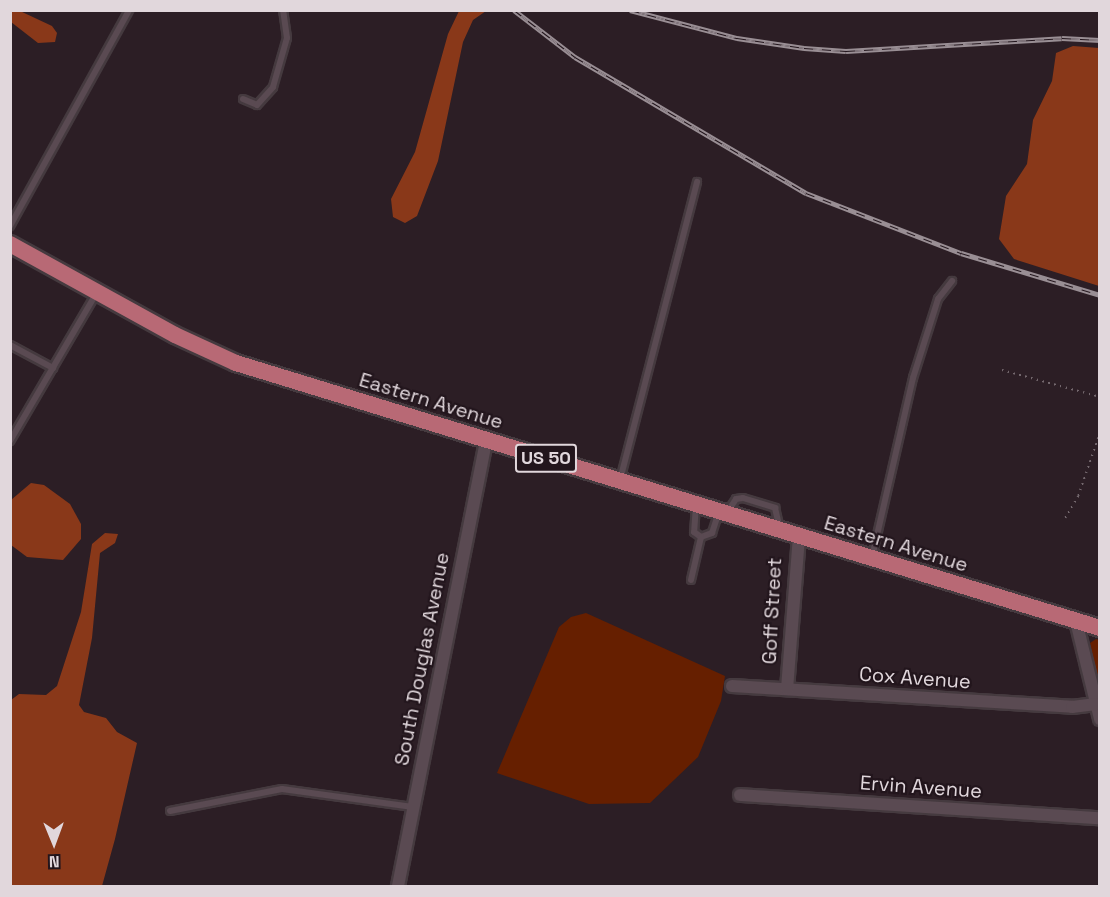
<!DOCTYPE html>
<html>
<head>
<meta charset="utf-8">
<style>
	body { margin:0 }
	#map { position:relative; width:1110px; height:897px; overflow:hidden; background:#2c1e25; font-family:"Space Grotesk",sans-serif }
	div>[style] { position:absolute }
	.green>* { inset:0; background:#661f00 }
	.forest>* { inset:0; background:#893819 }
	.path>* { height:1.5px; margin-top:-0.75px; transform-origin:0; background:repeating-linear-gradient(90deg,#74686e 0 1.5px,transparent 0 6px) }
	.roads { filter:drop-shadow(2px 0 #453a3f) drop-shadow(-2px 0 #453a3f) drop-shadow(0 2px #453a3f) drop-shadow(0 -2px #453a3f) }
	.service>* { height:6px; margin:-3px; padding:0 3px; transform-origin:3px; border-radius:3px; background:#5a4a52 }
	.minor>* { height:12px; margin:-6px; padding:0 6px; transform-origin:6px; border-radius:6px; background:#5a4a52 }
	.primary>* { height:16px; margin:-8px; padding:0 8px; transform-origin:8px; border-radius:8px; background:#b86975 }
	.rail>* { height:5px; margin-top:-2.5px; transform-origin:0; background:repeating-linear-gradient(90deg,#22151c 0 9px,#998e94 0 18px); box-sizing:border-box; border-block:2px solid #998e94 }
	span { translate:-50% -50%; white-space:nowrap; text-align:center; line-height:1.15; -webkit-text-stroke:4.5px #22151c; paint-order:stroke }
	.shield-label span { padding:2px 4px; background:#22151c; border:2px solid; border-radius:4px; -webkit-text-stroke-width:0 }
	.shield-label { font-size:18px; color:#e1d7dc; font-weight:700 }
	.street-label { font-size:20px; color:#e1d7dc }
	.frame { position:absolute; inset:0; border:12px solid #e1d7dc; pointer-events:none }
	.north { position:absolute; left:24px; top:813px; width:60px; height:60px; -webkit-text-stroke:4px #22151c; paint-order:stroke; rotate:179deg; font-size:16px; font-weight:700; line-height:24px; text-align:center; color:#e1d7dc }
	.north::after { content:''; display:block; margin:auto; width:21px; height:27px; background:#e1d7dc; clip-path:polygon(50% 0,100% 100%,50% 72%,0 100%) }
</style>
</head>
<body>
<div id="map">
	<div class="green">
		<div style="clip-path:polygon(586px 613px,725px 676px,721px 701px,698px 757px,650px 803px,589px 804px,497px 773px,559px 627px,571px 617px)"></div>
		<div style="clip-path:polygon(1096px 639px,1099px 640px,1099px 687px,1090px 643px)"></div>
	</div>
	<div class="forest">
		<div style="clip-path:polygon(10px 11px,20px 11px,52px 26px,57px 33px,55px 42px,38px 43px,11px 22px)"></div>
		<div style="clip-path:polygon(459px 11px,486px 11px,473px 20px,463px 42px,438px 161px,417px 216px,405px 223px,393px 217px,391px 199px,415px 152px,448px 34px)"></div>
		<div style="clip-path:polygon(1073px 46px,1099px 48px,1099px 286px,1014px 259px,999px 239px,1006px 196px,1027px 164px,1033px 120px,1052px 81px,1056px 53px)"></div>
		<div style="clip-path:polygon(31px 483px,44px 485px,70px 504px,81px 524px,81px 539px,63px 560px,27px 557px,11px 545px,11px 500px)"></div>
		<div style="clip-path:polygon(105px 533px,118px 534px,115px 543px,100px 553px,92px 638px,79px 705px,84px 712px,106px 718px,117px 732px,137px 743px,115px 839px,102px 886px,11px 886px,11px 700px,19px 694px,46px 695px,57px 686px,81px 612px,92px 544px)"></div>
	</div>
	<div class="path">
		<div style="left:1002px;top:370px;width:102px;rotate:15.4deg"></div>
		<div style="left:1065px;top:518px;width:26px;rotate:-59deg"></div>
		<div style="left:1078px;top:496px;width:68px;rotate:-71deg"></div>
	</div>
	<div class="roads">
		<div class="service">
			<div style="left:243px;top:99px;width:15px;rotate:23deg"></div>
			<div style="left:257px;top:105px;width:24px;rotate:-48deg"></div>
			<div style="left:273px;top:87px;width:51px;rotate:-74.1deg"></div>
			<div style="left:287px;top:38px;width:28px;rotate:-98deg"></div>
			<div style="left:10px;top:226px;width:247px;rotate:-61.1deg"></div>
			<div style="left:10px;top:345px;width:49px;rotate:28.1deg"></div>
			<div style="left:10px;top:441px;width:170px;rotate:-59.7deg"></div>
			<div style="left:620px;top:480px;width:308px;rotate:-75.5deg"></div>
			<div style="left:696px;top:505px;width:27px;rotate:94deg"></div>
			<div style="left:694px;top:532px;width:9px;rotate:36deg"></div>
			<div style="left:701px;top:537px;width:12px;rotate:-20deg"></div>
			<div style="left:712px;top:533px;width:22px;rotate:-72deg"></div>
			<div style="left:728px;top:511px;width:14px;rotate:-56deg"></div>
			<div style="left:736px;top:499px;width:7px;rotate:-8deg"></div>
			<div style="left:743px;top:498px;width:34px;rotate:17deg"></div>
			<div style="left:775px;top:508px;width:18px;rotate:77deg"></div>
			<div style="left:872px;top:557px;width:184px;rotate:-77.1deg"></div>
			<div style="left:913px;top:378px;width:83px;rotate:-72.4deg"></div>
			<div style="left:938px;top:299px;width:23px;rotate:-52deg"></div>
			<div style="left:691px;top:580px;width:44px;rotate:-76.9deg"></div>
			<div style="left:170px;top:811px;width:114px;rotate:-11.1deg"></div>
			<div style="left:282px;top:789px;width:132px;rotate:7.8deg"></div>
		</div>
		<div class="minor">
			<div style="left:1076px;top:621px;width:101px;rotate:76.2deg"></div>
			<div style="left:732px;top:686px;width:341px;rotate:3.5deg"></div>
			<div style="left:1072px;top:707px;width:24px;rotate:-7deg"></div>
			<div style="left:787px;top:689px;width:153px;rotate:-85.5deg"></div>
			<div style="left:740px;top:795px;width:361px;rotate:3.7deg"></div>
			<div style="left:398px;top:886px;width:455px;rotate:-78.8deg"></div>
		</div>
		<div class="primary">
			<div style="left:10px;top:244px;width:188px;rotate:28.9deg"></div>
			<div style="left:175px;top:335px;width:67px;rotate:24.7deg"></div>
			<div style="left:236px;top:363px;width:904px;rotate:17.05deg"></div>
		</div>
	</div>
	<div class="rail">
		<div style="left:514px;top:10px;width:77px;rotate:37.6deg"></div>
		<div style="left:575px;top:57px;width:268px;rotate:30.5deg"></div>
		<div style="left:806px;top:193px;width:166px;rotate:21.2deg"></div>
		<div style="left:961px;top:253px;width:145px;rotate:16.8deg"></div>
		<div style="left:630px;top:10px;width:111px;rotate:14.7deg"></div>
		<div style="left:737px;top:38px;width:68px;rotate:8.5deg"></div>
		<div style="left:804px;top:48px;width:42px;rotate:4.1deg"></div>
		<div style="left:846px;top:51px;width:216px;rotate:-3.4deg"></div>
		<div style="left:1062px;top:38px;width:38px;rotate:3deg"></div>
	</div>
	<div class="shield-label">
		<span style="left:546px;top:458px">US 50</span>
	</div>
	<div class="street-label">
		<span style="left:431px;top:401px;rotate:17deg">Eastern Avenue</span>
		<span style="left:896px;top:544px;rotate:17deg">Eastern Avenue</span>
		<span style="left:772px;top:611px;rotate:-87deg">Goff Street</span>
		<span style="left:422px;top:659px;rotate:-79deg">South Douglas Avenue</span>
		<span style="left:915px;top:678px;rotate:4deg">Cox Avenue</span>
		<span style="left:921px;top:787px;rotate:4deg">Ervin Avenue</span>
	</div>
	<div class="frame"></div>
	<div class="north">N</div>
</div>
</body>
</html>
